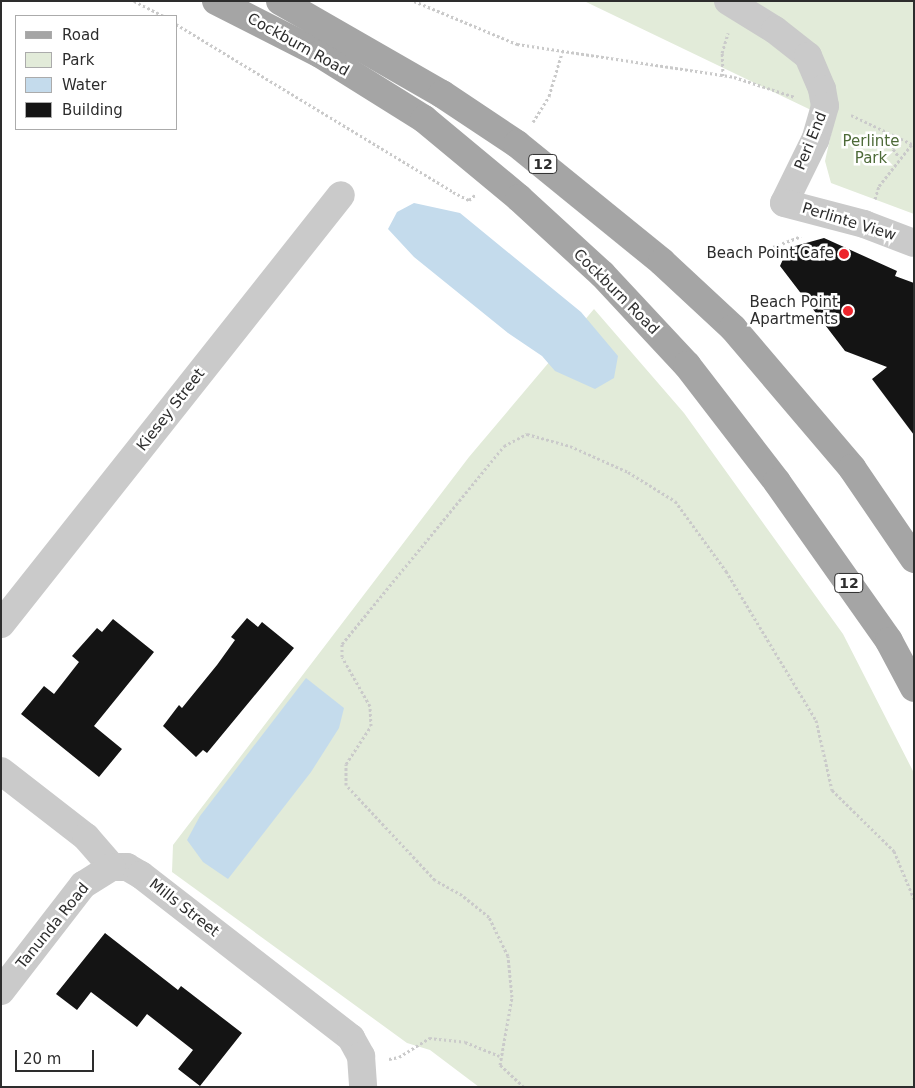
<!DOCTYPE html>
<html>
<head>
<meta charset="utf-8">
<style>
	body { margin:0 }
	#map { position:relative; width:915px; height:1088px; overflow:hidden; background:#fff; font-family:"DejaVu Sans",sans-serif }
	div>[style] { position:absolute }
	.green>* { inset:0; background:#e2ebd9 }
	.water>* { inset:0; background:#c4dbec }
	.building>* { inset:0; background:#141414 }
	.path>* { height:3px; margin-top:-1.5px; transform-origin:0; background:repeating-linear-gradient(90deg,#cacaca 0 2.5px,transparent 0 5px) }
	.minor>* { height:28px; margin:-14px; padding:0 14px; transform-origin:14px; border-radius:14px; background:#cacaca }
	.major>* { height:28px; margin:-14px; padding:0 14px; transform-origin:14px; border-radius:14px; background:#a5a5a5 }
	.dots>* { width:14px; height:14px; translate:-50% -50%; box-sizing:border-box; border:2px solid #fff; border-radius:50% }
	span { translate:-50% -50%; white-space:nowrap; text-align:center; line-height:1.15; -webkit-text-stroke:5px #fff; paint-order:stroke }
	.shield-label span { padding:1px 4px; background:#fff; border:1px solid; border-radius:4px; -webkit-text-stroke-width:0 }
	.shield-label { font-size:14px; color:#2d2d2d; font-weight:700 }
	.street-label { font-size:15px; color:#2d2d2d }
	.park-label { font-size:15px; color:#4d6a38 }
	.poi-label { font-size:15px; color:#2d2d2d }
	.right { translate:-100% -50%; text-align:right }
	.frame { position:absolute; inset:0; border:2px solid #2d2d2d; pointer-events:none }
	.legend { position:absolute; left:15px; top:15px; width:162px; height:115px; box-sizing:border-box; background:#fff; border:1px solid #ababab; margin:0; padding:6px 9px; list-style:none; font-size:15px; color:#2d2d2d }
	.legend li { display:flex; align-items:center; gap:10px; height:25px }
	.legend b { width:25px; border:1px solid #ababab }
	.scale { position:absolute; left:15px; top:1050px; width:79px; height:22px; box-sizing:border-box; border:2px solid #2d2d2d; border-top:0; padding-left:6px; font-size:15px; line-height:18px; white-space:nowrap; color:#2d2d2d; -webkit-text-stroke:4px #fff; paint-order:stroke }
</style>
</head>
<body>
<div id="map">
	<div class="green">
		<div style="clip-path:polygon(584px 1px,914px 1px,914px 214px,831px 183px,825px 161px,834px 121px)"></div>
		<div style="clip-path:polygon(594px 309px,684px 413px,843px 634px,914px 773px,914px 1087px,479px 1087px,430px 1050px,407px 1043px,172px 872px,173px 845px,469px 457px)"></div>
	</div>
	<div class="water">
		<div style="clip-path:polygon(414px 203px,460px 213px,581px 312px,618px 356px,614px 378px,595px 389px,555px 371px,542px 356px,508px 333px,414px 257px,388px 229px,397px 212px)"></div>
		<div style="clip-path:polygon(306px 678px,344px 708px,339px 728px,311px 772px,228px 879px,203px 862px,187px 840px,200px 816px)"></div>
	</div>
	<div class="building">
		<div style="clip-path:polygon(824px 238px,897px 271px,895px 276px,914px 283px,914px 435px,872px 379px,887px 367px,845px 351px,780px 266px,788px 248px)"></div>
		<div style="clip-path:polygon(247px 618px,258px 627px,262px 622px,294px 648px,207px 753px,203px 750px,196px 757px,163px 726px,179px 705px,182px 708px,217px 665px,235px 640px,231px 637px)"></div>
		<div style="clip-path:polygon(113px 619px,154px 652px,94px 726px,122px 749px,99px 777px,21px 714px,44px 686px,54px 694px,79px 662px,72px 656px,97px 628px,102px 632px)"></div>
		<div style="clip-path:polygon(105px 933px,178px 990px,181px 986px,242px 1033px,200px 1086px,178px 1069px,193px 1050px,147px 1014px,137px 1027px,91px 992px,77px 1010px,56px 994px)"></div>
	</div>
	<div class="path">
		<div style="left:134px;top:1px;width:34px;rotate:27deg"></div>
		<div style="left:414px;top:1px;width:112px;rotate:22.7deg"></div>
		<div style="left:517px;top:44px;width:219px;rotate:8.6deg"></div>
		<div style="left:734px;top:77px;width:64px;rotate:18.2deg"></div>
		<div style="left:176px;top:24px;width:324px;rotate:31.2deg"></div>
		<div style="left:453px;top:192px;width:18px;rotate:27deg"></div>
		<div style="left:469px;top:200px;width:8px;rotate:-40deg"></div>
		<div style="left:723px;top:76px;width:23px;rotate:-92deg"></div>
		<div style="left:722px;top:53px;width:21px;rotate:-73deg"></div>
		<div style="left:851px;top:115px;width:70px;rotate:25.5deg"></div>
		<div style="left:533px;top:122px;width:31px;rotate:-58deg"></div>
		<div style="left:549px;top:96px;width:45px;rotate:-73.2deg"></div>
		<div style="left:895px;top:136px;width:13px;rotate:99deg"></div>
		<div style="left:893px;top:149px;width:10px;rotate:53deg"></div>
		<div style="left:875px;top:199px;width:14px;rotate:-73deg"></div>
		<div style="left:879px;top:186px;width:53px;rotate:-51.8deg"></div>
		<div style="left:773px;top:247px;width:30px;rotate:-21deg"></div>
		<div style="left:389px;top:1059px;width:10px;rotate:-11deg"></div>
		<div style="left:399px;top:1057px;width:36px;rotate:-32deg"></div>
		<div style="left:429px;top:1038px;width:36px;rotate:6deg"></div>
		<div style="left:465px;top:1042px;width:37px;rotate:22deg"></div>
		<div style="left:524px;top:1087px;width:33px;rotate:-137deg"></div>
		<div style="left:500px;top:1065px;width:69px;rotate:-80deg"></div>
		<div style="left:512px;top:997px;width:41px;rotate:-95.6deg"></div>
		<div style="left:508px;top:956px;width:43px;rotate:-116deg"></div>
		<div style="left:489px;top:917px;width:35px;rotate:-141deg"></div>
		<div style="left:462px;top:895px;width:31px;rotate:-151deg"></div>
		<div style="left:435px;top:880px;width:130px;rotate:-133.1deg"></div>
		<div style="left:346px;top:785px;width:21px;rotate:-90deg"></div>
		<div style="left:346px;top:764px;width:45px;rotate:-56.7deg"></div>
		<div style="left:371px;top:726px;width:20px;rotate:-93deg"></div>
		<div style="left:370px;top:706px;width:56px;rotate:-119.7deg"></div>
		<div style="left:342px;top:657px;width:13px;rotate:-90deg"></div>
		<div style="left:342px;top:644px;width:256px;rotate:-50.7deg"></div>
		<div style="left:504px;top:446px;width:26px;rotate:-28deg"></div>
		<div style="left:527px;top:434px;width:45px;rotate:15.6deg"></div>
		<div style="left:570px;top:446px;width:64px;rotate:24.1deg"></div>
		<div style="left:628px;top:472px;width:55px;rotate:31.7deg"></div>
		<div style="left:675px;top:501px;width:87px;rotate:53.9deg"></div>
		<div style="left:726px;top:571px;width:174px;rotate:58.9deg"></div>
		<div style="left:816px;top:720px;width:72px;rotate:77.1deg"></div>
		<div style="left:832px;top:790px;width:87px;rotate:44.5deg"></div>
		<div style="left:894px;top:851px;width:52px;rotate:67.4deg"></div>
	</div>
	<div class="minor">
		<div style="left:728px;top:1px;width:55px;rotate:31.7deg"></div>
		<div style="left:775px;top:30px;width:42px;rotate:38.2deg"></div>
		<div style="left:808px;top:56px;width:36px;rotate:67deg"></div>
		<div style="left:822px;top:89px;width:17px;rotate:80deg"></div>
		<div style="left:825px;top:106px;width:35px;rotate:106deg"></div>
		<div style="left:815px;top:140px;width:70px;rotate:116.2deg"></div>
		<div style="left:784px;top:203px;width:83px;rotate:14.7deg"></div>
		<div style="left:864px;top:224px;width:53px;rotate:20.8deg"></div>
		<div style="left:1px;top:624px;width:547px;rotate:-51.6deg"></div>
		<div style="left:1px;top:771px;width:108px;rotate:37.8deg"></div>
		<div style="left:86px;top:837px;width:40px;rotate:49deg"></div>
		<div style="left:112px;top:867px;width:15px"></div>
		<div style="left:127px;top:867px;width:16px;rotate:30deg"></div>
		<div style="left:141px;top:875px;width:266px;rotate:37.8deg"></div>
		<div style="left:351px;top:1038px;width:21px;rotate:61deg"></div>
		<div style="left:361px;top:1056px;width:31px;rotate:86deg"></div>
		<div style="left:1px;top:991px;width:134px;rotate:-52.3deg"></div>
		<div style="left:83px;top:885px;width:34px;rotate:-32deg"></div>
	</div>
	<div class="major">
		<div style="left:216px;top:1px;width:117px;rotate:27deg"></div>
		<div style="left:320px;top:54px;width:123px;rotate:32deg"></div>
		<div style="left:424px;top:119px;width:124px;rotate:39.7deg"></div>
		<div style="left:519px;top:198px;width:113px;rotate:42.5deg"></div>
		<div style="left:602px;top:274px;width:125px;rotate:47deg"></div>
		<div style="left:687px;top:365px;width:148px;rotate:52.4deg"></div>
		<div style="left:777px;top:482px;width:194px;rotate:54.8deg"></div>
		<div style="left:889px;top:641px;width:53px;rotate:62deg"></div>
		<div style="left:280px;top:1px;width:187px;rotate:29.9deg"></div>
		<div style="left:442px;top:94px;width:90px;rotate:33.7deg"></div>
		<div style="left:517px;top:144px;width:187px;rotate:39.1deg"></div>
		<div style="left:662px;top:262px;width:97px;rotate:42.9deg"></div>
		<div style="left:733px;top:328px;width:184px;rotate:49.6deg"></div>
		<div style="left:852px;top:468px;width:110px;rotate:55.7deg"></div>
	</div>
	<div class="dots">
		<div style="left:844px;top:254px;background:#ed252c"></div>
		<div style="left:848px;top:311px;background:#ed252c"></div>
	</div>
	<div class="shield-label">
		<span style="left:543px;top:164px">12</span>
		<span style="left:849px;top:583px">12</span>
	</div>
	<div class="street-label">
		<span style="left:298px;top:45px;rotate:29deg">Cockburn Road</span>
		<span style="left:811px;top:141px;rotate:-68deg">Peri End</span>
		<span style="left:849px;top:222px;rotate:17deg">Perlinte View</span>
		<span style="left:616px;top:292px;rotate:45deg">Cockburn Road</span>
		<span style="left:171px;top:410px;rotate:-52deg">Kiesey Street</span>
		<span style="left:184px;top:908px;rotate:38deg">Mills Street</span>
		<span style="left:53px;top:926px;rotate:-51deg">Tanunda Road</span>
	</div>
	<div class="park-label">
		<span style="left:871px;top:150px">Perlinte<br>Park</span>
	</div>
	<div class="poi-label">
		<span class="right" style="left:834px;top:254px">Beach Point Cafe</span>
		<span class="right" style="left:838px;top:311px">Beach Point<br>Apartments</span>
	</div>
	<div class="frame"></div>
	<ul class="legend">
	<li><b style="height:6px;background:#a5a5a5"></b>Road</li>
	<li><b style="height:14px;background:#e2ebd9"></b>Park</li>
	<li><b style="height:14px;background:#c4dbec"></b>Water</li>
	<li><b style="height:14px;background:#141414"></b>Building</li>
	</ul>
	<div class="scale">20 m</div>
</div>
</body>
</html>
